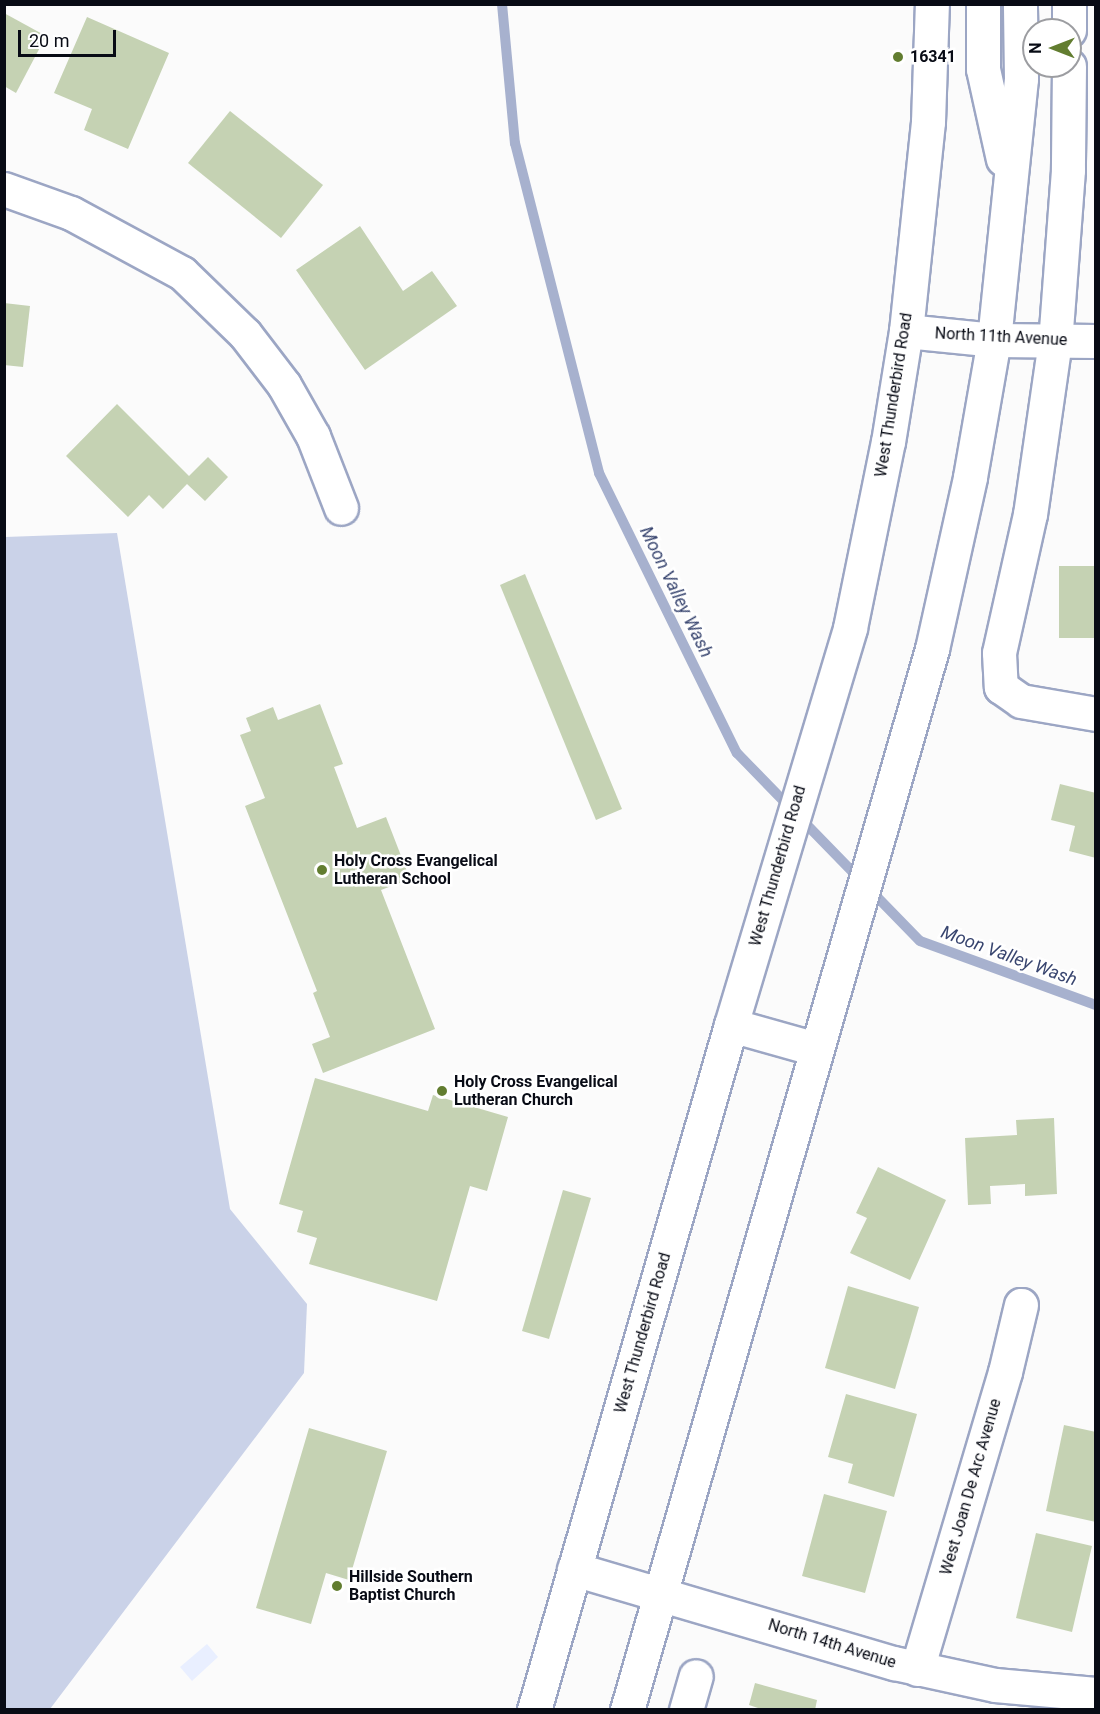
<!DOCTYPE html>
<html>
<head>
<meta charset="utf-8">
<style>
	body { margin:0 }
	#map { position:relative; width:1100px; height:1714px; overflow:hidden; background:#fbfbfb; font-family:Roboto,sans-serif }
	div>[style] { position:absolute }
	.built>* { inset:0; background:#e9efff }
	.green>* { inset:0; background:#cad2e8 }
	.stream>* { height:10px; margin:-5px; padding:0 5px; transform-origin:5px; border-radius:5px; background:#a7b1ce }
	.building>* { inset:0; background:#c5d2b3 }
	.roads { filter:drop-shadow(2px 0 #9ca6c4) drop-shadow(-2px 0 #9ca6c4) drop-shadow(0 2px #9ca6c4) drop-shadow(0 -2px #9ca6c4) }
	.minor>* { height:33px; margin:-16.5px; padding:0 16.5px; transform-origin:16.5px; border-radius:16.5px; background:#fff }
	.secondary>* { height:33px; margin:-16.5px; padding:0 16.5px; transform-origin:16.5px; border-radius:16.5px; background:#fff }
	.dots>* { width:16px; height:16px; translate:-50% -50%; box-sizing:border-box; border:3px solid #fff; border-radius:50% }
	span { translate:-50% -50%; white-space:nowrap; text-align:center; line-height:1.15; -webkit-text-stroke:5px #fff; paint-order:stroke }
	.poi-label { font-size:16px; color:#080b15; font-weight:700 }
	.left { translate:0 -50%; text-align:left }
	.street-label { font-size:16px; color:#080b15 }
	.water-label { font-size:18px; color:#38456f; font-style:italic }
	.frame { position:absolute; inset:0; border:6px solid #080b15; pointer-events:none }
	.north { position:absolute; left:1022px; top:18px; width:60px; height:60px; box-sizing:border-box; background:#fff; border:2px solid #9c9da1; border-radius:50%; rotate:270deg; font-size:16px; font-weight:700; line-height:24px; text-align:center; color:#080b15 }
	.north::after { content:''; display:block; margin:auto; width:21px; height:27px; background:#627d30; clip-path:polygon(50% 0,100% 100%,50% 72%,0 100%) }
	.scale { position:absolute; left:18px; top:30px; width:98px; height:27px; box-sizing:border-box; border:3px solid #080b15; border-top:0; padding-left:8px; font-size:18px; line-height:21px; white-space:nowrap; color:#080b15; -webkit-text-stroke:4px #fff; paint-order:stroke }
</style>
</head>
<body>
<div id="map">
	<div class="built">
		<div style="clip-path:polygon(207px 1644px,218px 1657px,192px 1681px,180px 1667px)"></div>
	</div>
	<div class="green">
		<div style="clip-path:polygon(117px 533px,230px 1209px,307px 1304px,304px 1373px,50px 1709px,5px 1709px,5px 537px)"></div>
	</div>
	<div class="stream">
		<div style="left:502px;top:4px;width:140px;rotate:84.7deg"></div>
		<div style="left:515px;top:143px;width:341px;rotate:75.7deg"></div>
		<div style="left:599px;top:473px;width:312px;rotate:63.8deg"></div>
		<div style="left:737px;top:753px;width:262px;rotate:45.8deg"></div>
		<div style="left:920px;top:941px;width:187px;rotate:20deg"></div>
	</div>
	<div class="building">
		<div style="clip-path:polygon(4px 13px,46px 36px,16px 93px,4px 86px)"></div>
		<div style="clip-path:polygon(87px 17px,169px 53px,128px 149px,84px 130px,92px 109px,54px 93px)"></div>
		<div style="clip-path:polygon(230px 111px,323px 185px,281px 238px,188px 163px)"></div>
		<div style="clip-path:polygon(360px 226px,403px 291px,432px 271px,457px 306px,365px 370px,296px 270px)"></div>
		<div style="clip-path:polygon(4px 303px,30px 306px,23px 367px,4px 365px)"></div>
		<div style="clip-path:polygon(117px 404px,189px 476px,208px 457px,228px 477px,205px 501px,187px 484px,163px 509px,149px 495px,128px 517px,66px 456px)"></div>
		<div style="clip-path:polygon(1059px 566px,1096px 566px,1096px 638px,1059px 638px)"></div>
		<div style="clip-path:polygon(525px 574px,622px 809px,596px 820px,500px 585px)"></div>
		<div style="clip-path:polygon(320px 704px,343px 764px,334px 767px,357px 828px,386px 817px,410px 879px,381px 890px,435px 1029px,323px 1073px,312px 1044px,330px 1037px,313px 993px,317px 991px,245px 806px,265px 798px,240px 735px,251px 731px,246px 718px,273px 707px,278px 720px)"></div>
		<div style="clip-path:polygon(1060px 784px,1096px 793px,1096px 858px,1069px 851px,1075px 826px,1051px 820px)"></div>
		<div style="clip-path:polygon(315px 1078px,428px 1111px,433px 1095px,508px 1117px,487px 1191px,470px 1186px,437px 1301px,309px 1264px,317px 1238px,297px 1232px,303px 1211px,279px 1204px)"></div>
		<div style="clip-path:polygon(1054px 1118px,1057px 1194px,1025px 1196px,1025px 1184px,990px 1186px,991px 1204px,968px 1205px,965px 1138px,1017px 1135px,1016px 1120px)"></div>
		<div style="clip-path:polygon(878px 1167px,946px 1200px,910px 1280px,850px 1253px,867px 1218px,856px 1213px)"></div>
		<div style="clip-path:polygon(563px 1190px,591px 1198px,549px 1339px,522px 1331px)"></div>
		<div style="clip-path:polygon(848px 1286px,919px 1307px,895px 1389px,825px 1368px)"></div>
		<div style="clip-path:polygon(846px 1394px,917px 1414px,894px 1497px,848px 1483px,853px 1464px,828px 1457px)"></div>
		<div style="clip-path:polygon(1064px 1425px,1096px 1432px,1096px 1522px,1046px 1511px)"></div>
		<div style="clip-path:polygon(309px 1428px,387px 1451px,349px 1580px,326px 1573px,311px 1624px,256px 1608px)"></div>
		<div style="clip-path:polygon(824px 1494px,887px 1511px,865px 1593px,802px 1576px)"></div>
		<div style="clip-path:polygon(1036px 1533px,1092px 1546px,1072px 1632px,1016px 1618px)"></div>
		<div style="clip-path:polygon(755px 1683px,817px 1700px,815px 1710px,764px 1710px,749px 1705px)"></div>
	</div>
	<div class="roads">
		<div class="minor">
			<div style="left:1069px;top:30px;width:26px;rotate:-90deg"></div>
			<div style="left:1069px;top:66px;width:104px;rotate:90.6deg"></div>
			<div style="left:1068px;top:170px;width:171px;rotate:94.3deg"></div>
			<div style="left:1055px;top:341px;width:175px;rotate:98.2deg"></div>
			<div style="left:1030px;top:514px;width:142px;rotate:102.6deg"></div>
			<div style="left:999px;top:653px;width:34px;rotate:87deg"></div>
			<div style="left:1001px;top:687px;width:24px;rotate:35deg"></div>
			<div style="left:1021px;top:701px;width:76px;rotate:9.8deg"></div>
			<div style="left:4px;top:189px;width:71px;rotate:19.7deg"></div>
			<div style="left:71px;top:213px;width:126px;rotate:28.4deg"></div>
			<div style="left:182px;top:273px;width:88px;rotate:44.1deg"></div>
			<div style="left:245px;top:334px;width:64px;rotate:52.6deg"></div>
			<div style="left:284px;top:385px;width:59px;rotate:60.4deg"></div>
			<div style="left:313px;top:436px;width:77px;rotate:68.7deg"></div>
			<div style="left:906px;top:331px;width:88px;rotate:5.8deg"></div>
			<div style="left:994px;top:340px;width:102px;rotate:0.6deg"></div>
			<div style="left:574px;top:1569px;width:334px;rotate:16.4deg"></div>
			<div style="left:894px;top:1663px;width:103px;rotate:12.3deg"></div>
			<div style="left:995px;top:1685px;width:101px;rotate:5.1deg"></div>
			<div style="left:917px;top:1669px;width:310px;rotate:-73.5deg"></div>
			<div style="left:1005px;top:1372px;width:69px;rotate:-76.6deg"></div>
			<div style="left:686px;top:1710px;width:35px;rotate:-74deg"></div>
		</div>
		<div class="secondary">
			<div style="left:983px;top:4px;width:65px;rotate:90deg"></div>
			<div style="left:983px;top:69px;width:92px;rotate:77.5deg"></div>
			<div style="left:731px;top:1025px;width:88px;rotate:15.8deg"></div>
			<div style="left:534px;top:1710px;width:713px;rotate:-73.96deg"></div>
			<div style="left:731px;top:1025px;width:414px;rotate:-73.3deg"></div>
			<div style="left:850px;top:628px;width:190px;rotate:-78.5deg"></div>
			<div style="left:888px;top:442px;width:112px;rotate:-80.8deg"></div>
			<div style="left:906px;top:331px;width:210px;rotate:-84deg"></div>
			<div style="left:928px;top:122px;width:118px;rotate:-88.1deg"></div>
			<div style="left:627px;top:1710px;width:1104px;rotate:-73.96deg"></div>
			<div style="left:932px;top:649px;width:176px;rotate:-77.5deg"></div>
			<div style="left:970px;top:477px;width:139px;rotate:-80.1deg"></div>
			<div style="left:994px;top:340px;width:262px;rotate:-84.1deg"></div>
			<div style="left:1021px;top:79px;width:75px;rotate:-90.8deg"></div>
		</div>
	</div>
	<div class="dots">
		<div style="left:898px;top:57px;background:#627d30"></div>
		<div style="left:322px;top:870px;background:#627d30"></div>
		<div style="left:442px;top:1091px;background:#627d30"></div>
		<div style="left:337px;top:1586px;background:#627d30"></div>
	</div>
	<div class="poi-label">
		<span class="left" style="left:910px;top:57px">16341</span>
		<span class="left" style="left:334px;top:870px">Holy Cross Evangelical<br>Lutheran School</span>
		<span class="left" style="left:454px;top:1091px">Holy Cross Evangelical<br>Lutheran Church</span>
		<span class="left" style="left:349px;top:1586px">Hillside Southern<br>Baptist Church</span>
	</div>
	<div class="street-label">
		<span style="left:1001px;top:337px;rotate:3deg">North 11th Avenue</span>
		<span style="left:894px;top:395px;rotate:-81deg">West Thunderbird Road</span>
		<span style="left:778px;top:866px;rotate:-74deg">West Thunderbird Road</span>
		<span style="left:643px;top:1333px;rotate:-74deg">West Thunderbird Road</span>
		<span style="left:971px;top:1487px;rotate:-74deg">West Joan De Arc Avenue</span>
		<span style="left:832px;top:1644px;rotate:17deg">North 14th Avenue</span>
	</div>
	<div class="water-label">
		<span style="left:676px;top:592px;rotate:64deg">Moon Valley Wash</span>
		<span style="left:1009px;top:956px;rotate:20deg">Moon Valley Wash</span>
	</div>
	<div class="frame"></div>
	<div class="north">N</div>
	<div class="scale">20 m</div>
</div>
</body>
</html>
